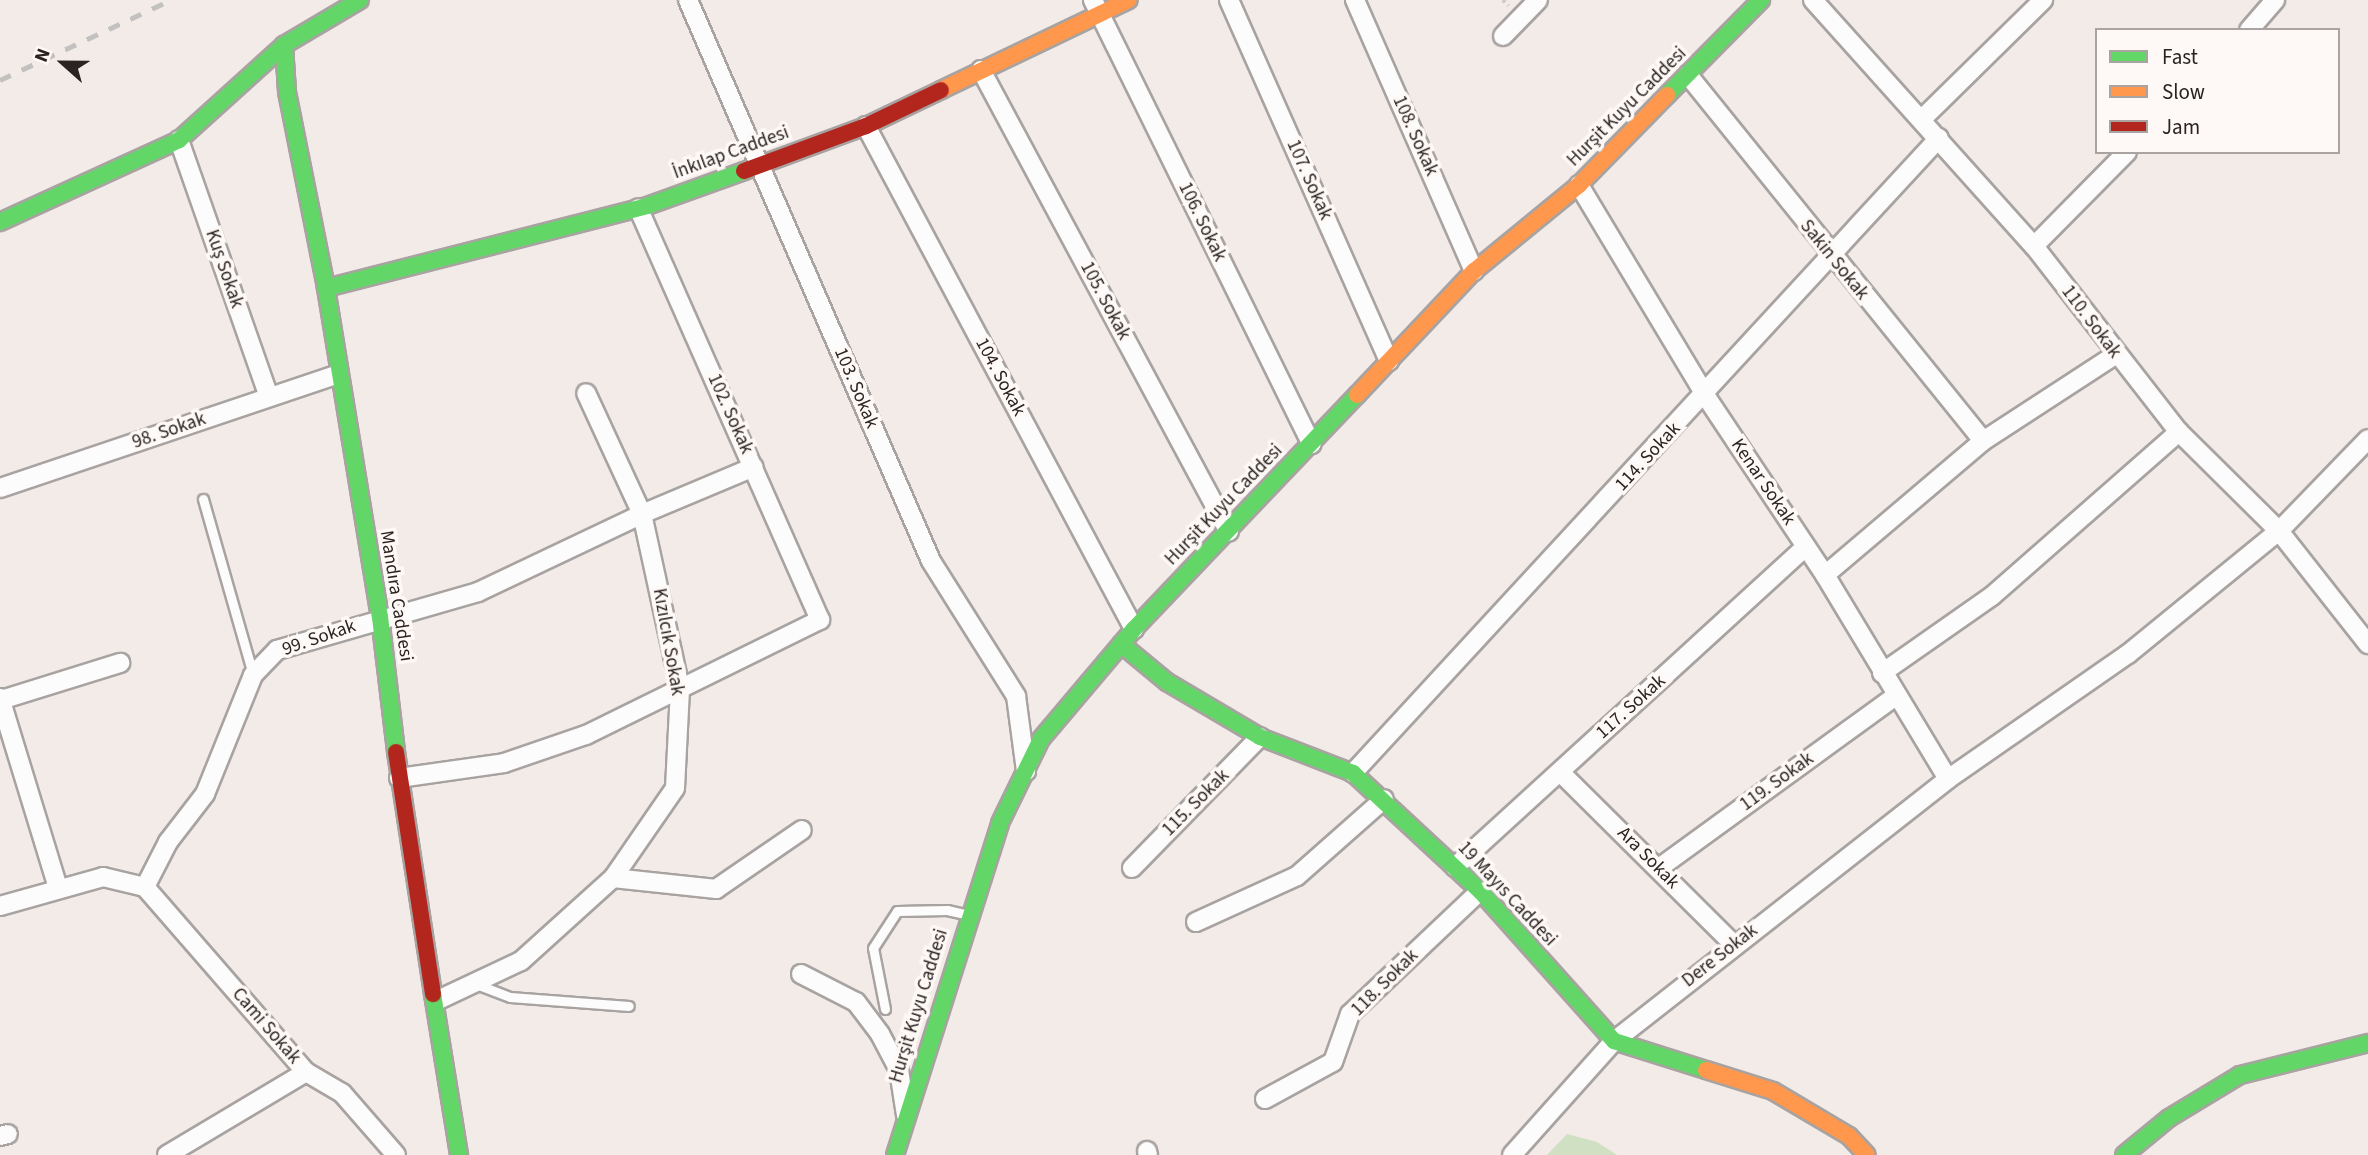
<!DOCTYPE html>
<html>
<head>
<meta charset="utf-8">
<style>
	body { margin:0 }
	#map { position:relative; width:2368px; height:1155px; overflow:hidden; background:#f2ebe8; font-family:"Source Sans 3",sans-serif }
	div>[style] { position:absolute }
	.green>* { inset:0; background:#cfe0c3 }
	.path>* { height:3.5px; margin-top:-1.75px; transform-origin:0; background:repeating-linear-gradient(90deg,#cecbca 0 3.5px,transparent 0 7px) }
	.roads { filter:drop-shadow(2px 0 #a8a3a1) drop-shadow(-2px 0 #a8a3a1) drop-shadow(0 2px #a8a3a1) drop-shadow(0 -2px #a8a3a1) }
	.lane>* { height:9px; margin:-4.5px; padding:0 4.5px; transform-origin:4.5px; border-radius:4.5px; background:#fdfcfc }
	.street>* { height:18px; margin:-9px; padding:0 9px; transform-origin:9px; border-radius:9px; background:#fdfcfc }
	.fast>* { height:16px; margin:-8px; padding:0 8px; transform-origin:8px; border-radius:8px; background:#63d668 }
	.slow>* { height:16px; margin:-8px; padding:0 8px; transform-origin:8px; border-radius:8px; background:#ff974d }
	.jam>* { height:16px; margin:-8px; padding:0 8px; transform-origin:8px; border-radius:8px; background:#b3261e }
	.rail>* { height:5px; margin-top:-2.5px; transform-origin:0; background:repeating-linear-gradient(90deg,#c3c1c0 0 12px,transparent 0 24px) }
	span { translate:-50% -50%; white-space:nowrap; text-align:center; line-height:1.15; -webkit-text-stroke:7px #fef9f6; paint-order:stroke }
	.street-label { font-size:19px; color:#292321 }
	.legend { position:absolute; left:2095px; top:28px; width:245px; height:126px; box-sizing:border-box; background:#fef9f6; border:2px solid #a9a3a1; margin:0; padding:9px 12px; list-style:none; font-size:21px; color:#292321 }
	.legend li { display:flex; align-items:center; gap:14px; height:35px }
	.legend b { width:35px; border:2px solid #a9a3a1 }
	.north { position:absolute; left:28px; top:28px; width:70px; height:70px; -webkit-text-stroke:5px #fef9f6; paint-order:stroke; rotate:291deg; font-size:19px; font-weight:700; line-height:28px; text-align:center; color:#292321 }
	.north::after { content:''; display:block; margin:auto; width:24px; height:32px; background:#292321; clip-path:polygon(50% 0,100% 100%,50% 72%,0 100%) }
</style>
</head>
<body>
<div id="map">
	<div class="green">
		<div style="clip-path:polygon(1567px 1134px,1597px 1142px,1617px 1155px,1547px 1155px)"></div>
	</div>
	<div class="path">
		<div style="left:1503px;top:0;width:8px;rotate:45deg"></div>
	</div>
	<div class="roads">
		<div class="lane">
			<div style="left:203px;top:499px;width:183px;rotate:74.1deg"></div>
			<div style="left:476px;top:984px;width:36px;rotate:21deg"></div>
			<div style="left:510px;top:997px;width:119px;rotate:4.3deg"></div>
			<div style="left:885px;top:1009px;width:62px;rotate:-101.1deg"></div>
			<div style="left:873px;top:948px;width:44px;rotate:-57deg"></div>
			<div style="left:897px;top:911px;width:50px;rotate:-1.1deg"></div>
			<div style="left:947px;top:910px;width:22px;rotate:13deg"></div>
		</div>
		<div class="street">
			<div style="left:688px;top:0;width:611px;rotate:66.58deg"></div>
			<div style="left:931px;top:561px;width:160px;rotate:57.8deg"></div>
			<div style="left:1016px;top:696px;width:76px;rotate:82.4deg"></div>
			<div style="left:1093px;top:0;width:495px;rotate:63.8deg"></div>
			<div style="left:1229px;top:0;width:395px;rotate:66.1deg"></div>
			<div style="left:1355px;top:0;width:296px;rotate:66.3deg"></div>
			<div style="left:1813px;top:0;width:331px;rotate:48.1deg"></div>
			<div style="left:2034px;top:246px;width:236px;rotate:52.1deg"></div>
			<div style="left:2179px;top:432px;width:141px;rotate:44.7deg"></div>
			<div style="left:2279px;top:531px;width:144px;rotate:51.8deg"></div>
			<div style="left:2249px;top:30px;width:40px;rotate:-49deg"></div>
			<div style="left:1503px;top:36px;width:50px;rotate:-45.8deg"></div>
			<div style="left:981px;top:70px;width:524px;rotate:61.77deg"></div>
			<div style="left:1688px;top:75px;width:470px;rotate:51.1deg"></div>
			<div style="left:1922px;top:119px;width:170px;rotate:-44.5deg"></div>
			<div style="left:866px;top:126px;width:570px;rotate:61.95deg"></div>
			<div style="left:179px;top:140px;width:272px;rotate:70.7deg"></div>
			<div style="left:1579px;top:185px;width:245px;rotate:59deg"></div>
			<div style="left:1705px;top:395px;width:216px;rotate:56.3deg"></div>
			<div style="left:1825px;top:575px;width:238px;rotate:58.9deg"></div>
			<div style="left:2034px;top:246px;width:132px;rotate:-45.3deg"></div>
			<div style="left:0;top:488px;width:357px;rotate:-18.6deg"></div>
			<div style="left:1825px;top:575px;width:207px;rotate:-40.3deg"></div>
			<div style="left:1983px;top:441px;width:158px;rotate:-33.1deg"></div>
			<div style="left:1882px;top:673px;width:134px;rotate:-35deg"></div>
			<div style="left:1992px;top:596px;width:249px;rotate:-41.3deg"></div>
			<div style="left:0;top:698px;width:199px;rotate:73deg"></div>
			<div style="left:1px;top:700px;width:125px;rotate:-17.3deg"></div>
			<div style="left:1560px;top:772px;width:245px;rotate:44.8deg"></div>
			<div style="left:1353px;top:773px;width:864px;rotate:-47.3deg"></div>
			<div style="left:399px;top:778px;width:106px;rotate:-8.1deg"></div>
			<div style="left:504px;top:763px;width:87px;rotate:-18.9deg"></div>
			<div style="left:586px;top:735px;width:261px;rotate:-26.2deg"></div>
			<div style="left:820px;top:620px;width:450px;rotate:-113.8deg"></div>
			<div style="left:1455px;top:867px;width:475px;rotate:-42.4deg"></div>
			<div style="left:1132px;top:868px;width:183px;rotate:-45.7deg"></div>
			<div style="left:1659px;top:868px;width:293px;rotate:-36deg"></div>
			<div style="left:613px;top:878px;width:104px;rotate:6.1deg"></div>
			<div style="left:716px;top:889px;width:104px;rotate:-34.5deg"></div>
			<div style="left:145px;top:887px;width:245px;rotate:49deg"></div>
			<div style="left:306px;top:1072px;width:42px;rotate:30.3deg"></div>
			<div style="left:342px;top:1093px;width:82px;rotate:48.9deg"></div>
			<div style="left:0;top:906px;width:107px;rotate:-15.7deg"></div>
			<div style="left:103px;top:877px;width:43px;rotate:13.4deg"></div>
			<div style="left:145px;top:887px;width:51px;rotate:-62.9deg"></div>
			<div style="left:168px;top:842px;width:61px;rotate:-52.4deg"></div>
			<div style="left:205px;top:794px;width:128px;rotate:-68deg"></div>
			<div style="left:253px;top:675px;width:35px;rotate:-46deg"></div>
			<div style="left:277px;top:650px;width:209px;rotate:-16.1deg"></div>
			<div style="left:478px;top:592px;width:182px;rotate:-25.4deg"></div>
			<div style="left:642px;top:514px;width:121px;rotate:-22.8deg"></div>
			<div style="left:1196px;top:922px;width:111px;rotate:-24.5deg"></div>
			<div style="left:1297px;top:876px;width:116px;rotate:-41.5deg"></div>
			<div style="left:801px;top:974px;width:62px;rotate:27deg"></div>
			<div style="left:856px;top:1002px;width:40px;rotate:53deg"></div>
			<div style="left:880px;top:1034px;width:41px;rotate:62.2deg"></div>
			<div style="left:899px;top:1070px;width:46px;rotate:81.2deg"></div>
			<div style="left:436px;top:1001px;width:94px;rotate:-25.2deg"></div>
			<div style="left:521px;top:961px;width:124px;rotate:-42.1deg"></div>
			<div style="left:613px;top:878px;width:109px;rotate:-55.4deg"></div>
			<div style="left:675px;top:788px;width:100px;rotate:-87.1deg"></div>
			<div style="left:680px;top:688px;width:178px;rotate:-102.3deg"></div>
			<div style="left:642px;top:514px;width:133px;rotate:-114.8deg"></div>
			<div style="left:1265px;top:1099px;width:77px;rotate:-28.6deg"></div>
			<div style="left:1333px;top:1062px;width:51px;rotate:-70.5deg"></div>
			<div style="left:1350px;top:1014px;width:179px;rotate:-43.4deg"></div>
			<div style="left:0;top:1136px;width:8px;rotate:-14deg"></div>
			<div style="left:1147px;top:1151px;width:4px;rotate:76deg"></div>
			<div style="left:167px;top:1155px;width:162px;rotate:-30.8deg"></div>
			<div style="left:1512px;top:1155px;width:153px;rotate:-48.2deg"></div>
			<div style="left:1614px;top:1041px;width:424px;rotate:-38.1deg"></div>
			<div style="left:1948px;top:779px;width:219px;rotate:-34.8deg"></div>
			<div style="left:2128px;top:654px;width:195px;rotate:-39.2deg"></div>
			<div style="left:2279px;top:531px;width:128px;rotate:-45.9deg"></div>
		</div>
		<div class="fast">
			<div style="left:284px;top:45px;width:47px;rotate:86.3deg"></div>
			<div style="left:287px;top:92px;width:200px;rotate:78.7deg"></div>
			<div style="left:326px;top:288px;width:333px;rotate:80.7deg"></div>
			<div style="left:380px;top:617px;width:136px;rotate:83.2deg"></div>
			<div style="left:1667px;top:95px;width:134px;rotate:-45.3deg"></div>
			<div style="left:0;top:222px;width:197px;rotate:-24.6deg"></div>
			<div style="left:179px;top:140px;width:142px;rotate:-42.1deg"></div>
			<div style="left:284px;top:45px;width:88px;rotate:-30.6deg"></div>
			<div style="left:326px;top:288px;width:331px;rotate:-14.3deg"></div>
			<div style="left:647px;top:206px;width:103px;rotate:-19.8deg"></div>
			<div style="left:1121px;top:644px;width:60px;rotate:39.6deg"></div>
			<div style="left:1167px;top:682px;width:108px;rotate:30.6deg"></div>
			<div style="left:1260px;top:737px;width:100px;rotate:21.2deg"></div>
			<div style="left:1353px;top:773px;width:173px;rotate:42.9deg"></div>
			<div style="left:1480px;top:891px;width:201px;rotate:48.2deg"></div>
			<div style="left:1614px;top:1041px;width:96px;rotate:17.5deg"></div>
			<div style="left:433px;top:994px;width:163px;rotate:80.8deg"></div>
			<div style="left:895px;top:1155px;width:348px;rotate:-72.4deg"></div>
			<div style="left:1000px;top:823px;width:93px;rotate:-64deg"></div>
			<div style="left:1041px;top:739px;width:144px;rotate:-49.8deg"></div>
			<div style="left:1134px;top:629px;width:323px;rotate:-46.4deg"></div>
			<div style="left:2124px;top:1155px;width:58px;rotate:-39.4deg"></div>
			<div style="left:2169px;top:1118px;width:83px;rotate:-31.2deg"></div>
			<div style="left:2240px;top:1075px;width:132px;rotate:-14deg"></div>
		</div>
		<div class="slow">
			<div style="left:941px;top:90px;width:208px;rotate:-25.6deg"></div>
			<div style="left:1357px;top:395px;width:170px;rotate:-46.7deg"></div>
			<div style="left:1474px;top:271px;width:136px;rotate:-39.3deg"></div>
			<div style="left:1579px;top:185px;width:126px;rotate:-45.6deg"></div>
			<div style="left:1706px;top:1070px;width:70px;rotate:17.4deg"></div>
			<div style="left:1773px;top:1091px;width:88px;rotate:30.6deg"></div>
			<div style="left:1849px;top:1136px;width:26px;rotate:47deg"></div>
		</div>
		<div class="jam">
			<div style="left:744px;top:171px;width:130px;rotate:-20.2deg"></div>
			<div style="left:866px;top:126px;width:83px;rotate:-25.6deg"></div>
			<div style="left:396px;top:752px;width:245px;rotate:81.3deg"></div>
		</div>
	</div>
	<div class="rail">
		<div style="left:0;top:80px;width:189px;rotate:-25.1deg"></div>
	</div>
	<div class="street-label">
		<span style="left:1627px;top:107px;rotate:-45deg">Hurşit Kuyu Caddesi</span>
		<span style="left:1415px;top:136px;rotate:66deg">108. Sokak</span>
		<span style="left:731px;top:153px;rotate:-20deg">İnkılap Caddesi</span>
		<span style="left:1309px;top:180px;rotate:66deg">107. Sokak</span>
		<span style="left:1202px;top:222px;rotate:64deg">106. Sokak</span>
		<span style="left:1834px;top:260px;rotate:51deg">Sakin Sokak</span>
		<span style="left:224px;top:269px;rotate:71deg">Kuş Sokak</span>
		<span style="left:1105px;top:301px;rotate:62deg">105. Sokak</span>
		<span style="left:2091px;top:322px;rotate:53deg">110. Sokak</span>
		<span style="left:1000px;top:377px;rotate:62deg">104. Sokak</span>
		<span style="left:856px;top:388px;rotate:67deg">103. Sokak</span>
		<span style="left:730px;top:414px;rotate:66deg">102. Sokak</span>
		<span style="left:169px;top:431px;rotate:-19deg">98. Sokak</span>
		<span style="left:1648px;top:457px;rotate:-47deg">114. Sokak</span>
		<span style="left:1763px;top:482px;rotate:56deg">Kenar Sokak</span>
		<span style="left:1224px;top:505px;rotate:-46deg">Hurşit Kuyu Caddesi</span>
		<span style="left:396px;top:596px;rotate:81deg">Mandıra Caddesi</span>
		<span style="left:319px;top:638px;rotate:-19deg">99. Sokak</span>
		<span style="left:668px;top:642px;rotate:80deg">Kızılcık Sokak</span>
		<span style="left:1631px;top:707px;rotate:-42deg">117. Sokak</span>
		<span style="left:1777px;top:782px;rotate:-36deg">119. Sokak</span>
		<span style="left:1196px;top:803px;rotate:-45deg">115. Sokak</span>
		<span style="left:1648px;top:858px;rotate:45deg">Ara Sokak</span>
		<span style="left:1507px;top:894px;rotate:47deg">19 Mayıs Caddesi</span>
		<span style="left:1720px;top:956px;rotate:-38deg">Dere Sokak</span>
		<span style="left:1385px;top:983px;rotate:-45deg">118. Sokak</span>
		<span style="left:919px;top:1006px;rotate:-73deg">Hurşit Kuyu Caddesi</span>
		<span style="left:266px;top:1026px;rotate:49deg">Cami Sokak</span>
	</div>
	<ul class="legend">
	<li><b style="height:9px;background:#63d668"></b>Fast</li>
	<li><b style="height:9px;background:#ff974d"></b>Slow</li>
	<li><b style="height:9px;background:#b3261e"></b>Jam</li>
	</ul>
	<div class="north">N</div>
</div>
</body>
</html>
